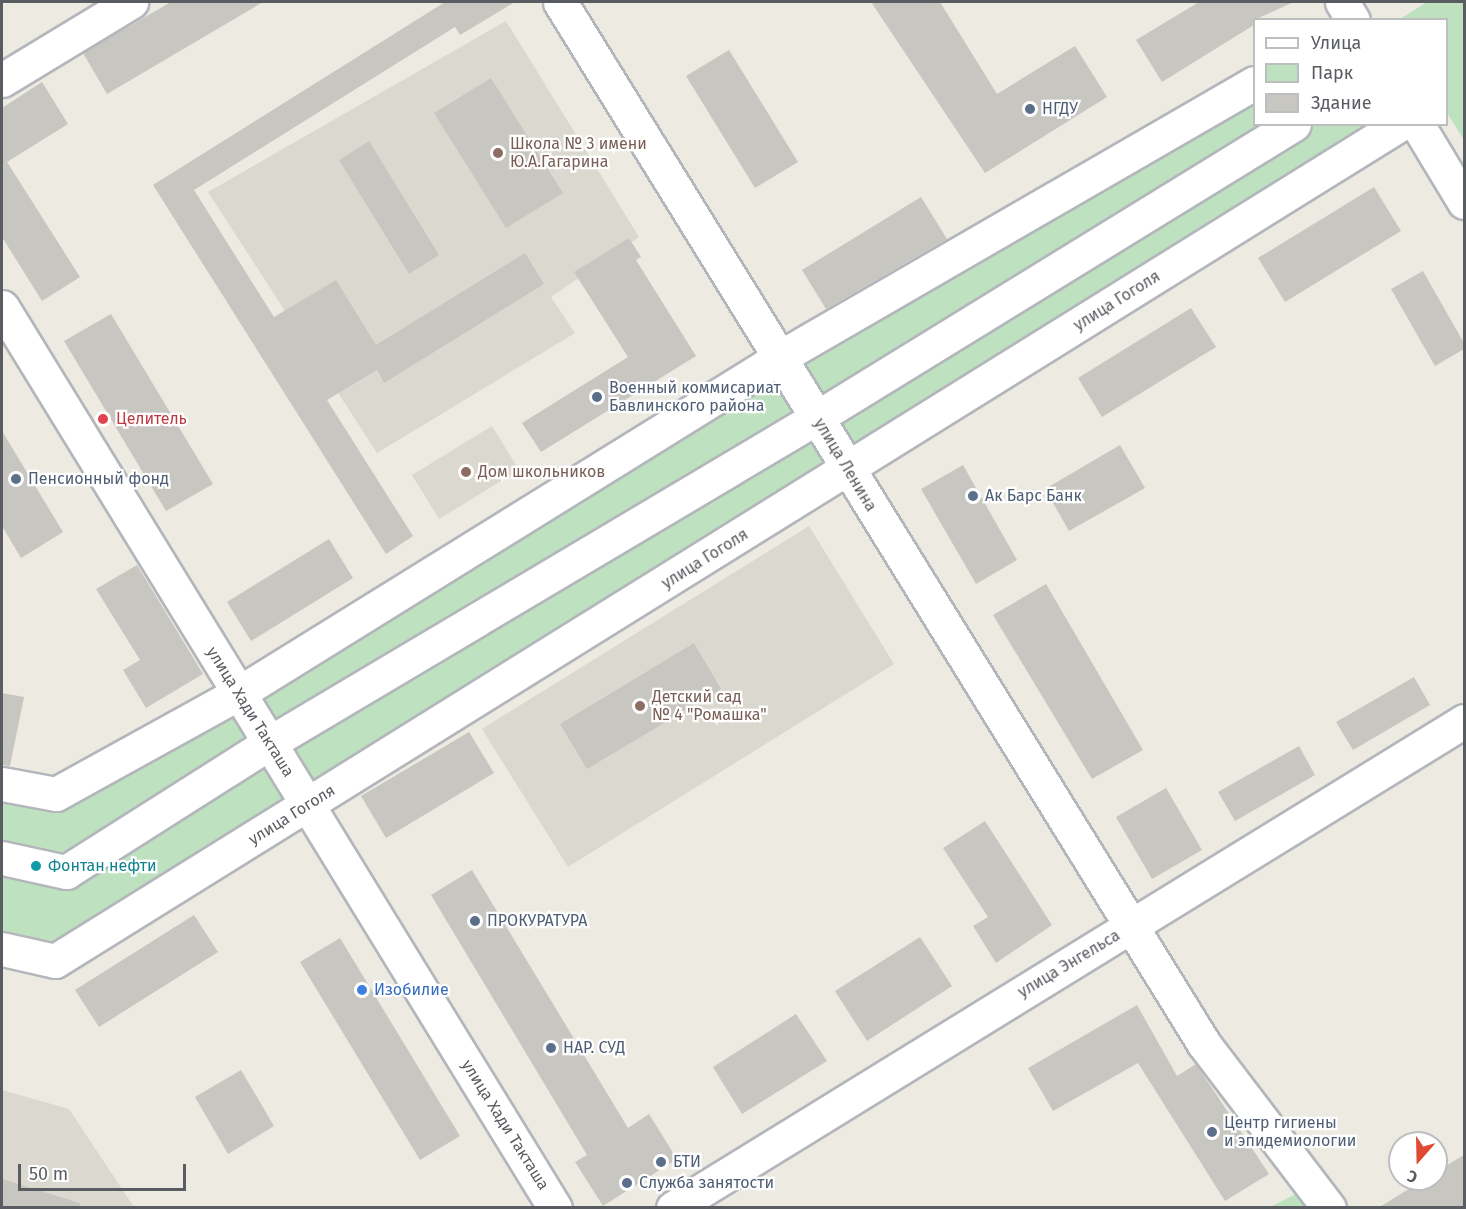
<!DOCTYPE html>
<html>
<head>
<meta charset="utf-8">
<style>
	body { margin:0 }
	#map { position:relative; width:1466px; height:1209px; overflow:hidden; background:#eceae1; font-family:"Fira Sans",sans-serif }
	div>[style] { position:absolute }
	.education>* { inset:0; background:#dbd9cf }
	.green>* { inset:0; background:#bee2c0 }
	.building>* { inset:0; background:#c8c6c0 }
	.roads { filter:drop-shadow(2px 0 #b3b6bb) drop-shadow(-2px 0 #b3b6bb) drop-shadow(0 2px #b3b6bb) drop-shadow(0 -2px #b3b6bb) }
	.minor>* { height:33px; margin:-16.5px; padding:0 16.5px; transform-origin:16.5px; border-radius:16.5px; background:#fff }
	.dots>* { width:16px; height:16px; translate:-50% -50%; box-sizing:border-box; border:3px solid #fff; border-radius:50% }
	span { translate:-50% -50%; white-space:nowrap; text-align:center; line-height:1.15; -webkit-text-stroke:4.5px #fff; paint-order:stroke }
	.service-label { font-size:16px; color:#4e5e75 }
	.left { translate:0 -50%; text-align:left }
	.education-label { font-size:16px; color:#785e54 }
	.street-label { font-size:16px; color:#595c61 }
	.health-label { font-size:16px; color:#be3a42 }
	.culture-label { font-size:16px; color:#0d838f }
	.shop-label { font-size:16px; color:#366cbe }
	.frame { position:absolute; inset:0; border:3px solid #595c61; pointer-events:none }
	.legend { position:absolute; left:1253px; top:18px; width:195px; height:108px; box-sizing:border-box; background:#fff; border:2px solid #bdbec0; margin:0; padding:8px 10px; list-style:none; font-size:18px; color:#595c61 }
	.legend li { display:flex; align-items:center; gap:12px; height:30px }
	.legend b { width:30px; border:2px solid #bdbec0 }
	.north { position:absolute; left:1388px; top:1131px; width:60px; height:60px; box-sizing:border-box; background:#fff; border:2px solid #bdbec0; border-radius:50%; rotate:200deg; font-size:16px; font-weight:700; line-height:24px; text-align:center; color:#595c61 }
	.north::after { content:''; display:block; margin:auto; width:21px; height:27px; background:#e04932; clip-path:polygon(50% 0,100% 100%,50% 72%,0 100%) }
	.scale { position:absolute; left:18px; top:1164px; width:168px; height:27px; box-sizing:border-box; border:3px solid #595c61; border-top:0; padding-left:8px; font-size:18px; line-height:21px; white-space:nowrap; color:#595c61; -webkit-text-stroke:4px #fff; paint-order:stroke }
</style>
</head>
<body>
<div id="map">
	<div class="education">
		<div style="clip-path:polygon(506px 21px,639px 237px,551px 297px,575px 333px,377px 453px,208px 192px)"></div>
		<div style="clip-path:polygon(492px 426px,519px 470px,439px 519px,412px 475px)"></div>
		<div style="clip-path:polygon(809px 526px,894px 664px,568px 867px,482px 729px)"></div>
		<div style="clip-path:polygon(2px 1090px,69px 1109px,134px 1207px,2px 1207px)"></div>
	</div>
	<div class="green">
		<div style="clip-path:polygon(1427px 2px,1464px 2px,1464px 140px,1447px 113px,1446px 20px,1400px 19px)"></div>
		<div style="clip-path:polygon(1254px 83px,1254px 124px,1400px 125px,55px 961px,2px 949px,2px 784px,57px 794px)"></div>
		<div style="clip-path:polygon(1296px 1194px,1307px 1207px,1270px 1207px)"></div>
	</div>
	<div class="building">
		<div style="clip-path:polygon(171px 2px,263px 2px,107px 94px,83px 53px)"></div>
		<div style="clip-path:polygon(445px 2px,515px 2px,460px 35px,455px 27px,194px 190px,274px 317px,336px 280px,376px 345px,525px 253px,544px 284px,384px 383px,377px 370px,327px 400px,413px 536px,386px 554px,153px 185px)"></div>
		<div style="clip-path:polygon(871px 2px,940px 2px,997px 94px,1075px 46px,1107px 97px,985px 173px)"></div>
		<div style="clip-path:polygon(1199px 2px,1294px 2px,1254px 20px,1254px 25px,1162px 82px,1136px 40px)"></div>
		<div style="clip-path:polygon(729px 50px,798px 162px,755px 188px,686px 76px)"></div>
		<div style="clip-path:polygon(491px 78px,563px 193px,506px 228px,434px 113px)"></div>
		<div style="clip-path:polygon(42px 82px,68px 124px,7px 162px,80px 277px,42px 301px,2px 237px,2px 108px)"></div>
		<div style="clip-path:polygon(369px 141px,439px 255px,409px 274px,339px 160px)"></div>
		<div style="clip-path:polygon(1374px 187px,1401px 231px,1285px 302px,1258px 258px)"></div>
		<div style="clip-path:polygon(921px 197px,947px 239px,826px 309px,802px 270px)"></div>
		<div style="clip-path:polygon(629px 238px,641px 257px,636px 260px,696px 356px,541px 452px,522px 423px,628px 357px,574px 272px)"></div>
		<div style="clip-path:polygon(1423px 271px,1464px 343px,1464px 349px,1435px 366px,1391px 289px)"></div>
		<div style="clip-path:polygon(1191px 308px,1216px 347px,1102px 417px,1078px 378px)"></div>
		<div style="clip-path:polygon(111px 314px,213px 484px,166px 511px,64px 341px)"></div>
		<div style="clip-path:polygon(2px 431px,63px 532px,21px 558px,2px 526px)"></div>
		<div style="clip-path:polygon(1120px 445px,1145px 488px,1069px 531px,1045px 489px)"></div>
		<div style="clip-path:polygon(963px 465px,1017px 560px,976px 584px,921px 489px)"></div>
		<div style="clip-path:polygon(329px 539px,353px 578px,251px 641px,227px 602px)"></div>
		<div style="clip-path:polygon(137px 565px,203px 674px,146px 708px,123px 670px,140px 660px,96px 589px)"></div>
		<div style="clip-path:polygon(1046px 584px,1143px 750px,1092px 779px,993px 615px)"></div>
		<div style="clip-path:polygon(694px 643px,721px 689px,587px 769px,560px 724px)"></div>
		<div style="clip-path:polygon(1414px 677px,1430px 705px,1353px 750px,1336px 722px)"></div>
		<div style="clip-path:polygon(2px 693px,24px 697px,10px 766px,2px 765px)"></div>
		<div style="clip-path:polygon(469px 732px,494px 773px,386px 838px,361px 796px)"></div>
		<div style="clip-path:polygon(1299px 746px,1315px 775px,1235px 821px,1218px 792px)"></div>
		<div style="clip-path:polygon(1166px 788px,1202px 850px,1152px 879px,1116px 817px)"></div>
		<div style="clip-path:polygon(985px 821px,1052px 925px,996px 963px,973px 926px,988px 917px,943px 848px)"></div>
		<div style="clip-path:polygon(472px 870px,628px 1128px,649px 1114px,677px 1159px,603px 1206px,575px 1162px,587px 1155px,431px 895px)"></div>
		<div style="clip-path:polygon(194px 915px,218px 952px,99px 1027px,75px 990px)"></div>
		<div style="clip-path:polygon(920px 937px,952px 986px,867px 1041px,835px 991px)"></div>
		<div style="clip-path:polygon(340px 938px,460px 1136px,420px 1160px,300px 962px)"></div>
		<div style="clip-path:polygon(1137px 1005px,1177px 1076px,1196px 1064px,1269px 1174px,1225px 1201px,1138px 1063px,1053px 1111px,1028px 1068px)"></div>
		<div style="clip-path:polygon(796px 1014px,827px 1061px,742px 1114px,713px 1067px)"></div>
		<div style="clip-path:polygon(241px 1070px,274px 1126px,228px 1154px,195px 1097px)"></div>
		<div style="clip-path:polygon(1464px 1155px,1464px 1208px,1378px 1208px,1425px 1179px,1436px 1179px,1436px 1172px)"></div>
		<div style="clip-path:polygon(2px 1179px,80px 1203px,80px 1208px,2px 1208px)"></div>
	</div>
	<div class="roads">
		<div class="minor">
			<div style="left:560px;top:2px;width:1225px;rotate:58.28deg"></div>
			<div style="left:1204px;top:1044px;width:206px;rotate:52.7deg"></div>
			<div style="left:1342px;top:2px;width:21px;rotate:59deg"></div>
			<div style="left:2px;top:80px;width:151px;rotate:-31.2deg"></div>
			<div style="left:1417px;top:124px;width:91px;rotate:58.9deg"></div>
			<div style="left:2px;top:307px;width:1057px;rotate:58.46deg"></div>
			<div style="left:2px;top:784px;width:55px;rotate:10.5deg"></div>
			<div style="left:56px;top:794px;width:209px;rotate:-28.9deg"></div>
			<div style="left:239px;top:693px;width:639px;rotate:-31.82deg"></div>
			<div style="left:782px;top:356px;width:545px;rotate:-30.04deg"></div>
			<div style="left:2px;top:858px;width:66px;rotate:12.3deg"></div>
			<div style="left:66px;top:872px;width:243px;rotate:-32.4deg"></div>
			<div style="left:271px;top:742px;width:634px;rotate:-30.73deg"></div>
			<div style="left:816px;top:418px;width:561px;rotate:-31.59deg"></div>
			<div style="left:2px;top:949px;width:54px;rotate:12.8deg"></div>
			<div style="left:55px;top:961px;width:1584px;rotate:-31.89deg"></div>
			<div style="left:673px;top:1208px;width:929px;rotate:-31.62deg"></div>
		</div>
	</div>
	<div class="dots">
		<div style="left:1030px;top:109px;background:#5c6f8a"></div>
		<div style="left:498px;top:153px;background:#8d6e63"></div>
		<div style="left:597px;top:397px;background:#5c6f8a"></div>
		<div style="left:103px;top:419px;background:#e0444e"></div>
		<div style="left:466px;top:472px;background:#8d6e63"></div>
		<div style="left:16px;top:479px;background:#5c6f8a"></div>
		<div style="left:973px;top:496px;background:#5c6f8a"></div>
		<div style="left:640px;top:706px;background:#8d6e63"></div>
		<div style="left:36px;top:866px;background:#0f9aa8"></div>
		<div style="left:475px;top:921px;background:#5c6f8a"></div>
		<div style="left:362px;top:990px;background:#3f7fe0"></div>
		<div style="left:551px;top:1048px;background:#5c6f8a"></div>
		<div style="left:1212px;top:1132px;background:#5c6f8a"></div>
		<div style="left:661px;top:1162px;background:#5c6f8a"></div>
		<div style="left:627px;top:1183px;background:#5c6f8a"></div>
	</div>
	<div class="service-label">
		<span class="left" style="left:1042px;top:109px">НГДУ</span>
		<span class="left" style="left:609px;top:397px">Военный коммисариат<br>Бавлинского района</span>
		<span class="left" style="left:28px;top:479px">Пенсионный фонд</span>
		<span class="left" style="left:985px;top:496px">Ак Барс Банк</span>
		<span class="left" style="left:487px;top:921px">ПРОКУРАТУРА</span>
		<span class="left" style="left:563px;top:1048px">НАР. СУД</span>
		<span class="left" style="left:1224px;top:1132px">Центр гигиены<br>и эпидемиологии</span>
		<span class="left" style="left:673px;top:1162px">БТИ</span>
		<span class="left" style="left:639px;top:1183px">Служба занятости</span>
	</div>
	<div class="education-label">
		<span class="left" style="left:510px;top:153px">Школа № 3 имени<br>Ю.А.Гагарина</span>
		<span class="left" style="left:478px;top:472px">Дом школьников</span>
		<span class="left" style="left:652px;top:706px">Детский сад<br>№ 4 "Ромашка"</span>
	</div>
	<div class="street-label">
		<span style="left:1117px;top:301px;rotate:-32deg">улица Гоголя</span>
		<span style="left:845px;top:465px;rotate:59deg">улица Ленина</span>
		<span style="left:705px;top:559px;rotate:-32deg">улица Гоголя</span>
		<span style="left:250px;top:712px;rotate:58deg">улица Хади Такташа</span>
		<span style="left:292px;top:815px;rotate:-32deg">улица Гоголя</span>
		<span style="left:1069px;top:964px;rotate:-31deg">улица Энгельса</span>
		<span style="left:505px;top:1125px;rotate:58deg">улица Хади Такташа</span>
	</div>
	<div class="health-label">
		<span class="left" style="left:116px;top:419px">Целитель</span>
	</div>
	<div class="culture-label">
		<span class="left" style="left:48px;top:866px">Фонтан нефти</span>
	</div>
	<div class="shop-label">
		<span class="left" style="left:374px;top:990px">Изобилие</span>
	</div>
	<div class="frame"></div>
	<ul class="legend">
	<li><b style="height:8px;background:#fff"></b>Улица</li>
	<li><b style="height:16px;background:#bee2c0"></b>Парк</li>
	<li><b style="height:16px;background:#c8c6c0"></b>Здание</li>
	</ul>
	<div class="north">С</div>
	<div class="scale">50 m</div>
</div>
</body>
</html>
